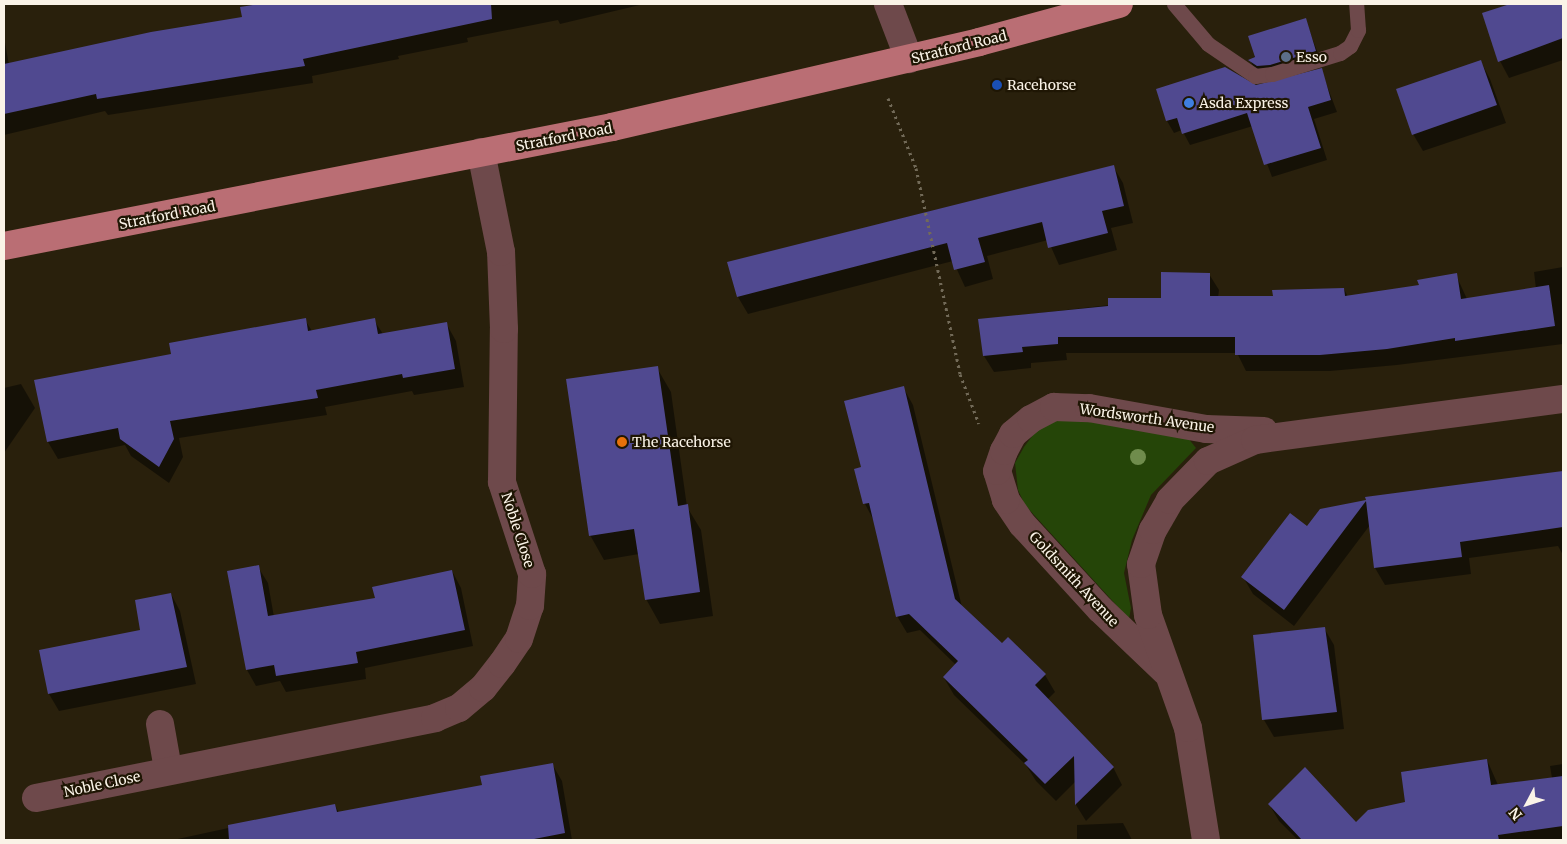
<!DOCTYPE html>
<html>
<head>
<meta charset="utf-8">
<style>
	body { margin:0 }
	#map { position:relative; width:1567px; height:844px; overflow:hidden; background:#29200c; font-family:Merriweather,serif }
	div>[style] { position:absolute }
	.green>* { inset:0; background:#254508 }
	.shadow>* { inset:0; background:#0007 }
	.building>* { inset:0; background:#504990 }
	.path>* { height:3px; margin-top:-1.5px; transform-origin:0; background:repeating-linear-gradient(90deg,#726a58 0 2.5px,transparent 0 6.5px) }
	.lane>* { height:15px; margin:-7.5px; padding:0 7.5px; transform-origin:7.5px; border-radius:7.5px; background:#6e494b }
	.street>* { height:28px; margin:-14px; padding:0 14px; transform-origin:14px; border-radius:14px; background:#6e494b }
	.primary>* { height:28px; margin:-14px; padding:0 14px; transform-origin:14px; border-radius:14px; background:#ba6e74 }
	.trees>* { width:16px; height:16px; margin:-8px; border-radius:50%; background:#6f8c4c }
	.dots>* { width:14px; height:14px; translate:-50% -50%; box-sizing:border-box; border:2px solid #1f1604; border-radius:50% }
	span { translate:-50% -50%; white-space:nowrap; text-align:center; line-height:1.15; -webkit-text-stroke:4.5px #1f1604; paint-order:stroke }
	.street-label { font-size:14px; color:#faf3e7 }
	.poi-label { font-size:14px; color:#faf3e7 }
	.left { translate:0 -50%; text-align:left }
	.frame { position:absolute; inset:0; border:5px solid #faf3e7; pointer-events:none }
	.north { position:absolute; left:1502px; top:779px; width:50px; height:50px; -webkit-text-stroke:4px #1f1604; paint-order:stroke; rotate:230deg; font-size:14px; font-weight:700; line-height:20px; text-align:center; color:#faf3e7 }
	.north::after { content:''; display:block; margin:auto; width:18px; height:22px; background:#faf3e7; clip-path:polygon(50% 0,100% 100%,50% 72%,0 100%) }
</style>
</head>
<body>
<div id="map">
	<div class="green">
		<div style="clip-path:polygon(1068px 417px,1188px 438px,1196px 448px,1151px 495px,1132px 540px,1124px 573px,1131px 608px,1129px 619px,1025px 505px,1018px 490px,1015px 463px,1024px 447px,1039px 427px)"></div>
	</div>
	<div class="shadow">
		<div style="clip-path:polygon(266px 4px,644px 4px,560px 24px,558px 20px,467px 38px,468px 42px,398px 56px,399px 59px,312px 76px,313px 83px,108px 115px,105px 111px,4px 135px,4px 37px,9px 65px,243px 18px,242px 8px)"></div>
		<div style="clip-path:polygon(1514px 4px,1563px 4px,1563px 60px,1509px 78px,1500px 61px,1484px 14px)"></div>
		<div style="clip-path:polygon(1305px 19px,1320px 59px,1275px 73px,1254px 68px,1250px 60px)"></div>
		<div style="clip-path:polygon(1481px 62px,1490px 79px,1506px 123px,1423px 151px,1413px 134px)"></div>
		<div style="clip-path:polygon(1321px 70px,1337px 112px,1314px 119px,1327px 160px,1272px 177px,1253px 126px,1190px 145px,1182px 130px,1174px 133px,1167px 121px,1256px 87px)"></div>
		<div style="clip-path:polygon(1113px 166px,1123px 183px,1133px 223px,1111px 228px,1117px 250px,1059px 265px,1048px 240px,987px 256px,993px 279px,965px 287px,953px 261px,748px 314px,738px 297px,728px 263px)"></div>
		<div style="clip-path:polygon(1563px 267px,1563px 344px,1397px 365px,1330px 371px,1246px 371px,1237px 353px,1066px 353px,1067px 360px,1031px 363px,1031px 368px,994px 372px,984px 356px,979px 320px,1162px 299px,1209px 274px,1219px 290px,1218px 298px,1274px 297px,1344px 289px,1348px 297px,1420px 286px,1456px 275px,1467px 299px,1536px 289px,1534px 272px)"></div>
		<div style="clip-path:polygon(305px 320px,312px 331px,374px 320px,383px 334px,446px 323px,456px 341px,464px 387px,414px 395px,412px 391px,325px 407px,327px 415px,179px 438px,183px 457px,169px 483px,131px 456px,125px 445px,58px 459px,48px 442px,173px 355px)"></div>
		<div style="clip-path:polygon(657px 368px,671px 392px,687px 507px,701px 530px,713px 616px,660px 624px,646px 599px,639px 554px,604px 560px,590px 535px)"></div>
		<div style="clip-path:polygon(21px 384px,35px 408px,4px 453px,4px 388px)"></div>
		<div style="clip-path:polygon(903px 387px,913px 405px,962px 607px,1003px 645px,1045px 675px,1055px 692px,1047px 700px,1113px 767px,1122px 785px,1086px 821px,1076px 805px,1076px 781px,1056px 801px,1036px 781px,1026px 765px,954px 695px,944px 678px,956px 665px,920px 630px,907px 633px,897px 616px,874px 521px,865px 504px,856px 470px,863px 468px)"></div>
		<div style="clip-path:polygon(1563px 472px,1563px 555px,1558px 546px,1469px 558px,1471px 574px,1385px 585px,1375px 568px,1370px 525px,1294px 626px,1253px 594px,1243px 577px,1307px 528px,1321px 510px,1367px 501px,1367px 498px)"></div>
		<div style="clip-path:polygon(258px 567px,268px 583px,274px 617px,376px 599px,452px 571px,461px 588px,473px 646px,365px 668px,366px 679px,286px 692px,280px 681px,256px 686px,247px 670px)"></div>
		<div style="clip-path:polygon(171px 594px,180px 611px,196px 684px,59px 711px,49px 694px,40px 651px,142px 631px)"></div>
		<div style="clip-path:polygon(1324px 628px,1334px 645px,1344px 729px,1274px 737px,1264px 720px)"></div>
		<div style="clip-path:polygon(1487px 760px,1498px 785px,1552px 778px,1550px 766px,1563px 764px,1563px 840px,1298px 840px,1279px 821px,1269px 804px,1356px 824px,1406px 803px)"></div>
		<div style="clip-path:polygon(552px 764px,562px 781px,572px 840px,173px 840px,335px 805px,339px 813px,483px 786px)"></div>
		<div style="clip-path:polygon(1123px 823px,1132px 840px,1077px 840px,1077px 825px)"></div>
	</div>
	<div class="building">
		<div style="clip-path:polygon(260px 4px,491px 4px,492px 19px,303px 59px,305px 66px,97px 99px,96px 94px,4px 114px,4px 64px,151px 32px,242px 17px,240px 7px)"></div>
		<div style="clip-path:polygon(1510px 4px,1563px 4px,1563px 38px,1498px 62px,1482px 13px)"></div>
		<div style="clip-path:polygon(1306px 18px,1316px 51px,1270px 65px,1257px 66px,1248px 60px,1255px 57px,1248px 36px)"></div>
		<div style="clip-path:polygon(1481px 60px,1497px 105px,1412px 135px,1396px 89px)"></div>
		<div style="clip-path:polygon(1225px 67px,1256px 85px,1322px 68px,1331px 100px,1308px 107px,1321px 148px,1264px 165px,1247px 113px,1182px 134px,1177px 118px,1166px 121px,1156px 89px)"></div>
		<div style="clip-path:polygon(1114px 165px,1124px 206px,1102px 211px,1108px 233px,1048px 248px,1042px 222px,978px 238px,985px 262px,954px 270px,947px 243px,737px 297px,727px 262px)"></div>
		<div style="clip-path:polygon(1161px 272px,1210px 273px,1210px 296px,1273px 296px,1272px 290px,1344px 288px,1345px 296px,1419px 285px,1417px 280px,1457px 273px,1461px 299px,1549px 285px,1555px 326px,1455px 341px,1455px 338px,1387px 349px,1320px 355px,1235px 355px,1235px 337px,1058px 337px,1058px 344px,1022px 347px,1023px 352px,983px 356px,978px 319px,1108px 306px,1108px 298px,1161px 298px)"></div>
		<div style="clip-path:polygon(306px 318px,308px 331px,375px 318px,378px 334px,447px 322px,455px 369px,403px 378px,402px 374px,316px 390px,318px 398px,170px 421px,174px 439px,159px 467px,120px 439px,118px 428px,47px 442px,34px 380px,171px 354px,169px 343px)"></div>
		<div style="clip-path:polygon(658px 366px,678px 506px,688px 504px,700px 592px,645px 600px,634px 529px,589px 536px,566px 379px)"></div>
		<div style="clip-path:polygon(904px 386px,955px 599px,1002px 643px,1008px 637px,1046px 674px,1035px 685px,1114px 767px,1075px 805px,1074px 756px,1045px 784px,1024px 763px,1028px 760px,943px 677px,958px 661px,909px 614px,896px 617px,869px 503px,863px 504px,854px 469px,861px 467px,844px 401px)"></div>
		<div style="clip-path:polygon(1563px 471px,1563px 527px,1460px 542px,1462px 557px,1374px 568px,1366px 501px,1284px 610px,1241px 577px,1290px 513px,1307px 526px,1320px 509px,1366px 500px,1365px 497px)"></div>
		<div style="clip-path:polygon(259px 565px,268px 616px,375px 598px,372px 587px,452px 570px,465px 630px,356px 652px,358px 663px,276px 676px,274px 665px,246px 670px,227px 571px)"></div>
		<div style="clip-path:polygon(171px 593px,187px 667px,48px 694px,39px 650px,140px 630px,135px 600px)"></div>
		<div style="clip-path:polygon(1325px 627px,1337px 712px,1262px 720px,1253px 635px)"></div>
		<div style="clip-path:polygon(1487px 759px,1491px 785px,1563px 776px,1563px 826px,1498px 835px,1499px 840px,1302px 840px,1268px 804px,1305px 767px,1356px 822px,1368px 810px,1405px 802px,1401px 772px)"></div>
		<div style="clip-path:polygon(553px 763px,565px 833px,529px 840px,229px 840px,228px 825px,335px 804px,337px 812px,482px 785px,480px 776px)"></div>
	</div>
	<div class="path">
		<div style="left:888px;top:98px;width:75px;rotate:68.2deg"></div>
		<div style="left:916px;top:168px;width:211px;rotate:77.9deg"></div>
		<div style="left:960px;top:374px;width:53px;rotate:69.2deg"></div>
	</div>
	<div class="lane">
		<div style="left:1174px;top:4px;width:52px;rotate:49.6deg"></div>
		<div style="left:1208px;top:44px;width:57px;rotate:34.2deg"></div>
		<div style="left:1255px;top:76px;width:17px;rotate:-7deg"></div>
		<div style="left:1272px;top:74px;width:71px;rotate:-17.2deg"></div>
		<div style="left:1340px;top:53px;width:12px;rotate:-35deg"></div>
		<div style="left:1350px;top:46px;width:18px;rotate:-63deg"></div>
		<div style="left:1358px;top:30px;width:26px;rotate:-94deg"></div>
	</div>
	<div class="street">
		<div style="left:888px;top:4px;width:59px;rotate:69.1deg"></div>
		<div style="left:1166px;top:672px;width:91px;rotate:-136.3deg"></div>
		<div style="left:1100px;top:609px;width:115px;rotate:-132.5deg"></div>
		<div style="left:1022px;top:524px;width:29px;rotate:-124deg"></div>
		<div style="left:1006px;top:500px;width:30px;rotate:-107deg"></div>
		<div style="left:997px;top:471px;width:21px;rotate:-71deg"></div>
		<div style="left:1004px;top:451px;width:19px;rotate:-62deg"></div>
		<div style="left:1013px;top:434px;width:23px;rotate:-40deg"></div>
		<div style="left:1031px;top:419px;width:26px;rotate:-28deg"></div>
		<div style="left:1054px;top:407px;width:35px;rotate:2deg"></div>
		<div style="left:1089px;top:408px;width:119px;rotate:10.2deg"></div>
		<div style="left:1206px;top:429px;width:58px;rotate:2deg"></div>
		<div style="left:160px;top:724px;width:46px;rotate:79.9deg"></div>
		<div style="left:36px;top:798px;width:407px;rotate:-11.3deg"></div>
		<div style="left:435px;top:718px;width:26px;rotate:-23deg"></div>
		<div style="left:459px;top:708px;width:31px;rotate:-40deg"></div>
		<div style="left:483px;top:688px;width:31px;rotate:-52deg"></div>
		<div style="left:502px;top:664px;width:30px;rotate:-56deg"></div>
		<div style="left:519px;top:639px;width:35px;rotate:-72deg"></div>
		<div style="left:530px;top:606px;width:32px;rotate:-86deg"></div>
		<div style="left:532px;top:574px;width:97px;rotate:-108.1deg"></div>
		<div style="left:502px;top:482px;width:153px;rotate:-89.3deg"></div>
		<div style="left:504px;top:329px;width:77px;rotate:-92.2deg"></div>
		<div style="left:501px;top:252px;width:102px;rotate:-101.3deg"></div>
		<div style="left:1206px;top:840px;width:113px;rotate:-99.1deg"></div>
		<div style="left:1188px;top:728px;width:120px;rotate:-109.5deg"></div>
		<div style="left:1148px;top:615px;width:51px;rotate:-97.8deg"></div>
		<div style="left:1141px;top:564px;width:36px;rotate:-71deg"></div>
		<div style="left:1153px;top:530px;width:34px;rotate:-60deg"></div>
		<div style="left:1170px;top:500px;width:54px;rotate:-45.7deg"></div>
		<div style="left:1208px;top:461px;width:51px;rotate:-24.1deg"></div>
		<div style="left:1255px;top:440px;width:311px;rotate:-7.6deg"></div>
	</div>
	<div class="primary">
		<div style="left:4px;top:246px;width:620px;rotate:-11.07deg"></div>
		<div style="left:612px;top:127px;width:377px;rotate:-13deg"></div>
		<div style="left:979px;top:42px;width:145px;rotate:-15.2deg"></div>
	</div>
	<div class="trees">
		<div style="left:1138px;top:457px"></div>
	</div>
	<div class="dots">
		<div style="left:1286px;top:57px;background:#5c6f8a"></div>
		<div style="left:997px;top:85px;background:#1a4fb4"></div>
		<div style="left:1189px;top:103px;background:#3f7fe0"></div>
		<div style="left:622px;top:442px;background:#e8710a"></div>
	</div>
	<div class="street-label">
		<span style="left:959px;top:47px;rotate:-14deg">Stratford Road</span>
		<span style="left:564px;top:137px;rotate:-11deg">Stratford Road</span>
		<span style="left:167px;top:215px;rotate:-11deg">Stratford Road</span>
		<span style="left:1147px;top:418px;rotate:8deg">Wordsworth Avenue</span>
		<span style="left:518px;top:530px;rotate:72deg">Noble Close</span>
		<span style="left:1074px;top:579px;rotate:47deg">Goldsmith Avenue</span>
		<span style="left:102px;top:784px;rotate:-12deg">Noble Close</span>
	</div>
	<div class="poi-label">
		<span class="left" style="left:1296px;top:57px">Esso</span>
		<span class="left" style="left:1007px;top:85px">Racehorse</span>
		<span class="left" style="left:1199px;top:103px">Asda Express</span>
		<span class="left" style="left:632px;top:442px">The Racehorse</span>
	</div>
	<div class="frame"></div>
	<div class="north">N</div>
</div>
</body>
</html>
